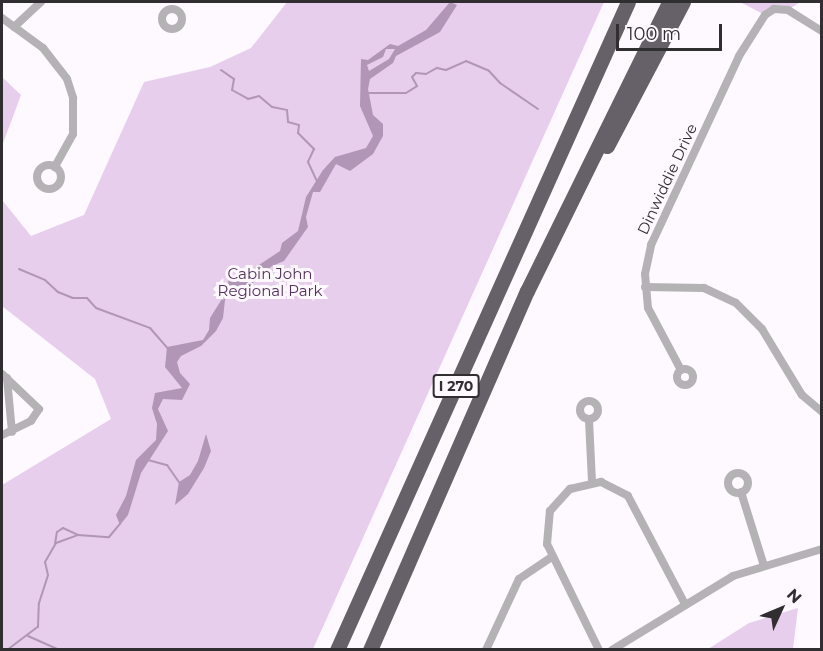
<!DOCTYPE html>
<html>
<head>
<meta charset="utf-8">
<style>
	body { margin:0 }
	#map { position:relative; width:823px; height:651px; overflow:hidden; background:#fdf9fe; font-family:Montserrat,sans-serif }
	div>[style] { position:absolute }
	.green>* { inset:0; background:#e7ceec }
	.water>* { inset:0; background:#b196b7 }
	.stream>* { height:2px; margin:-1px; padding:0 1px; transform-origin:1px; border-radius:1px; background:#b196b7 }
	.minor>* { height:8px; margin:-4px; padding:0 4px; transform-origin:4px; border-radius:4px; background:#b5b2b6 }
	.minor>.ring { margin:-4px; padding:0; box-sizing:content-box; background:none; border:8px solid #b5b2b6; border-radius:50% }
	.motorway>* { height:15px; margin:-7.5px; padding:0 7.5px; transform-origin:7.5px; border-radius:7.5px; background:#666068 }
	span { translate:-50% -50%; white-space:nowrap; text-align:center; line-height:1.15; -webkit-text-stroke:6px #fdf9fe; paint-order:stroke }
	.shield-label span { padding:2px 4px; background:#fdf9fe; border:2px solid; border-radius:4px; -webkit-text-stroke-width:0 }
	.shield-label { font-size:14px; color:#302e31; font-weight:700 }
	.street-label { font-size:15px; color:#302e31 }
	.park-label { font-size:15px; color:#55305d }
	.frame { position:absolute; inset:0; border:3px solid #302e31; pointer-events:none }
	.north { position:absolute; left:751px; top:579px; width:60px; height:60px; -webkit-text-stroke:4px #fdf9fe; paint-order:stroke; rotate:46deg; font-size:16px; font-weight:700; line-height:24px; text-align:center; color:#302e31 }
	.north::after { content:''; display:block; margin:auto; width:21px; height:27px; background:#302e31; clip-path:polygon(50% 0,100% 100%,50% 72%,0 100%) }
	.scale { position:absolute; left:616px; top:24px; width:106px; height:27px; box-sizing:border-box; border:3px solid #302e31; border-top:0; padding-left:8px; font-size:18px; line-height:21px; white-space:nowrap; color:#302e31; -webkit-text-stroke:4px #fdf9fe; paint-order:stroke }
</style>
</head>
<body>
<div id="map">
	<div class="green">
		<div style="clip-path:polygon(287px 2px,604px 2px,313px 649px,2px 649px,2px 485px,111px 419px,95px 379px,2px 306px,2px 200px,31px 236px,84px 215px,144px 82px,210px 67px,251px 48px)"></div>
		<div style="clip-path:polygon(740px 2px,800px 2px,788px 10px,765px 15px)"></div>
		<div style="clip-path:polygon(2px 77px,21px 95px,2px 146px)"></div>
		<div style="clip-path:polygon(798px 608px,793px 649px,708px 649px,749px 623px)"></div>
	</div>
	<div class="water">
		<div style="clip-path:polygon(evenodd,450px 2px,457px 5px,440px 32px,396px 56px,393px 63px,370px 79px,368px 89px,373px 115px,383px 124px,383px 136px,373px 154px,350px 171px,336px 164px,320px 192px,313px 192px,306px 217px,308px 227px,284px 261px,272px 266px,246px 289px,233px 292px,225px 300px,223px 318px,216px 331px,201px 346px,181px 356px,177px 362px,180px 373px,190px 384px,182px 400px,163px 399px,158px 409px,168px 431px,141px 473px,128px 515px,120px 525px,116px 515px,126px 496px,136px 460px,156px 440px,157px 424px,152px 408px,155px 393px,182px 388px,165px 367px,167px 347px,203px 340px,209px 330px,210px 318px,227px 291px,229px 277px,247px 273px,280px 251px,282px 243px,298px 231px,306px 197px,323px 170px,335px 157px,366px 148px,373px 136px,360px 106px,361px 59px,368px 60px,390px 44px,398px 46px,426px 30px,450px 2px,386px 49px,395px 49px,389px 59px,369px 71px,367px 65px,383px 57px,386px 49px)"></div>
		<div style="clip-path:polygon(206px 434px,211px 451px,204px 468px,188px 494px,175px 505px,179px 482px,190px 475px,198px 461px)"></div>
	</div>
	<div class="stream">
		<div style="left:221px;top:70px;width:16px;rotate:35deg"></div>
		<div style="left:234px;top:79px;width:11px;rotate:100deg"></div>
		<div style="left:232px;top:90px;width:18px;rotate:29deg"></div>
		<div style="left:248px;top:99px;width:11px;rotate:-15deg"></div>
		<div style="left:259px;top:96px;width:17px;rotate:40deg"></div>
		<div style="left:272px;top:107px;width:15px;rotate:11deg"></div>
		<div style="left:287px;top:110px;width:12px;rotate:85deg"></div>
		<div style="left:288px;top:122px;width:11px;rotate:15deg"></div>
		<div style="left:299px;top:125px;width:8px;rotate:97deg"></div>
		<div style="left:298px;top:133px;width:23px;rotate:45deg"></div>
		<div style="left:314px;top:149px;width:14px;rotate:115deg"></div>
		<div style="left:308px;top:162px;width:26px;rotate:65deg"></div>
		<div style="left:367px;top:93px;width:39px"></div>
		<div style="left:406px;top:93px;width:13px;rotate:-32deg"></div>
		<div style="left:417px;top:86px;width:10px;rotate:-119deg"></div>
		<div style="left:412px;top:77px;width:6px;rotate:-45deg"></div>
		<div style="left:416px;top:73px;width:10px;rotate:6deg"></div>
		<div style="left:426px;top:74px;width:13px;rotate:-29deg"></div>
		<div style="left:437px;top:68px;width:9px;rotate:13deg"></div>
		<div style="left:446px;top:70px;width:22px;rotate:-24deg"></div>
		<div style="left:466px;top:61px;width:25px;rotate:23deg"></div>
		<div style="left:489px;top:71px;width:16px;rotate:47deg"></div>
		<div style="left:500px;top:83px;width:46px;rotate:34.4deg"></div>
		<div style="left:19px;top:269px;width:28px;rotate:23deg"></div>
		<div style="left:45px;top:280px;width:18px;rotate:43deg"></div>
		<div style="left:58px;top:292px;width:16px;rotate:22deg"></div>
		<div style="left:73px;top:298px;width:14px"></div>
		<div style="left:87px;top:298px;width:13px;rotate:48deg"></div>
		<div style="left:96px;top:308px;width:58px;rotate:20.3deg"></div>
		<div style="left:150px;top:328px;width:28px;rotate:49deg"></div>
		<div style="left:148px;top:460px;width:20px;rotate:15deg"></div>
		<div style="left:167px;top:465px;width:21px;rotate:55deg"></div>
		<div style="left:55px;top:544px;width:12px;rotate:-81deg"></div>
		<div style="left:57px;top:532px;width:7px;rotate:-34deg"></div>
		<div style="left:63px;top:528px;width:17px;rotate:25deg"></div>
		<div style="left:28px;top:636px;width:35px;rotate:24deg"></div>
		<div style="left:7px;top:650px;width:39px;rotate:-37deg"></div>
		<div style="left:38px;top:627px;width:24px;rotate:-88deg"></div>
		<div style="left:39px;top:603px;width:29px;rotate:-72deg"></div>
		<div style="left:48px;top:575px;width:13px;rotate:-103deg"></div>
		<div style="left:45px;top:562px;width:22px;rotate:-60deg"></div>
		<div style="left:56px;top:543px;width:23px;rotate:-20deg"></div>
		<div style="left:78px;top:535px;width:31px;rotate:4deg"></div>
		<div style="left:109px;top:537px;width:17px;rotate:-50deg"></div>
	</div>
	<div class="minor">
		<div class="ring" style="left:162px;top:9px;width:12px;height:12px"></div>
		<div style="left:2px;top:18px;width:51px;rotate:36.2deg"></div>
		<div style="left:43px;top:48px;width:39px;rotate:52deg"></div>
		<div style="left:67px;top:79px;width:20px;rotate:72deg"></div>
		<div style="left:73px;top:98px;width:36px;rotate:90deg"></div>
		<div style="left:73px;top:134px;width:38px;rotate:119deg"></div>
		<div style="left:14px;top:27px;width:37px;rotate:-43deg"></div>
		<div class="ring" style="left:37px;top:165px;width:16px;height:16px"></div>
		<div style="left:645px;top:287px;width:59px;rotate:1deg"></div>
		<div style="left:704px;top:288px;width:35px;rotate:25deg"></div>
		<div style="left:736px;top:303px;width:37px;rotate:45deg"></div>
		<div style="left:762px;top:329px;width:77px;rotate:58.8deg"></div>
		<div style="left:802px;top:395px;width:26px;rotate:40deg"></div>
		<div class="ring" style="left:677px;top:369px;width:8px;height:8px"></div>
		<div style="left:681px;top:370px;width:70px;rotate:-118deg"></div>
		<div style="left:648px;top:308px;width:34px;rotate:-95deg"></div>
		<div style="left:645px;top:274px;width:30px;rotate:-78deg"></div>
		<div style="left:651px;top:245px;width:208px;rotate:-65deg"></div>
		<div style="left:739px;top:56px;width:49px;rotate:-57.6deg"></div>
		<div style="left:765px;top:15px;width:11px;rotate:-34deg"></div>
		<div style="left:774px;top:9px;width:14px;rotate:4deg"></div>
		<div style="left:788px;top:10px;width:40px;rotate:32deg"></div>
		<div style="left:2px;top:374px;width:51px;rotate:43.4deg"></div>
		<div style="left:39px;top:409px;width:14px;rotate:124deg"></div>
		<div style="left:31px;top:421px;width:32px;rotate:154deg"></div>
		<div style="left:7px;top:378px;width:54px;rotate:84.7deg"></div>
		<div class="ring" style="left:580px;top:401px;width:10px;height:10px"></div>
		<div style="left:589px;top:420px;width:61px;rotate:87.2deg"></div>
		<div class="ring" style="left:728px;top:473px;width:12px;height:12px"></div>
		<div style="left:741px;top:492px;width:77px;rotate:72.7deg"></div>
		<div style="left:486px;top:650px;width:78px;rotate:-65.1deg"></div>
		<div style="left:519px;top:579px;width:40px;rotate:-34deg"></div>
		<div style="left:599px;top:650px;width:118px;rotate:-116.1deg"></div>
		<div style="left:547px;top:544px;width:33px;rotate:-85deg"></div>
		<div style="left:550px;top:511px;width:30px;rotate:-48deg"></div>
		<div style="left:570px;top:489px;width:32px;rotate:-13deg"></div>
		<div style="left:601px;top:482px;width:30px;rotate:27deg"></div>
		<div style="left:628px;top:496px;width:122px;rotate:62.2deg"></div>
		<div style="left:612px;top:650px;width:142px;rotate:-31.4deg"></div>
		<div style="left:733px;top:576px;width:93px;rotate:-16.9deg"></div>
	</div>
	<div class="motorway">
		<div style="left:607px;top:146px;width:163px;rotate:-62.2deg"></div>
		<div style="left:337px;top:650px;width:710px;rotate:-65.82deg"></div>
		<div style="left:370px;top:650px;width:392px;rotate:-66.4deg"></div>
		<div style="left:527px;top:291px;width:322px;rotate:-63.8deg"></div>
	</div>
	<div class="shield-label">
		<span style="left:456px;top:386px">I 270</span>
	</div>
	<div class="street-label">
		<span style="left:667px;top:179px;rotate:-65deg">Dinwiddie Drive</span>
	</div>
	<div class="park-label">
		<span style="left:270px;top:282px">Cabin John<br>Regional Park</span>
	</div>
	<div class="frame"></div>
	<div class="north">N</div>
	<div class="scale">100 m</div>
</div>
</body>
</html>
